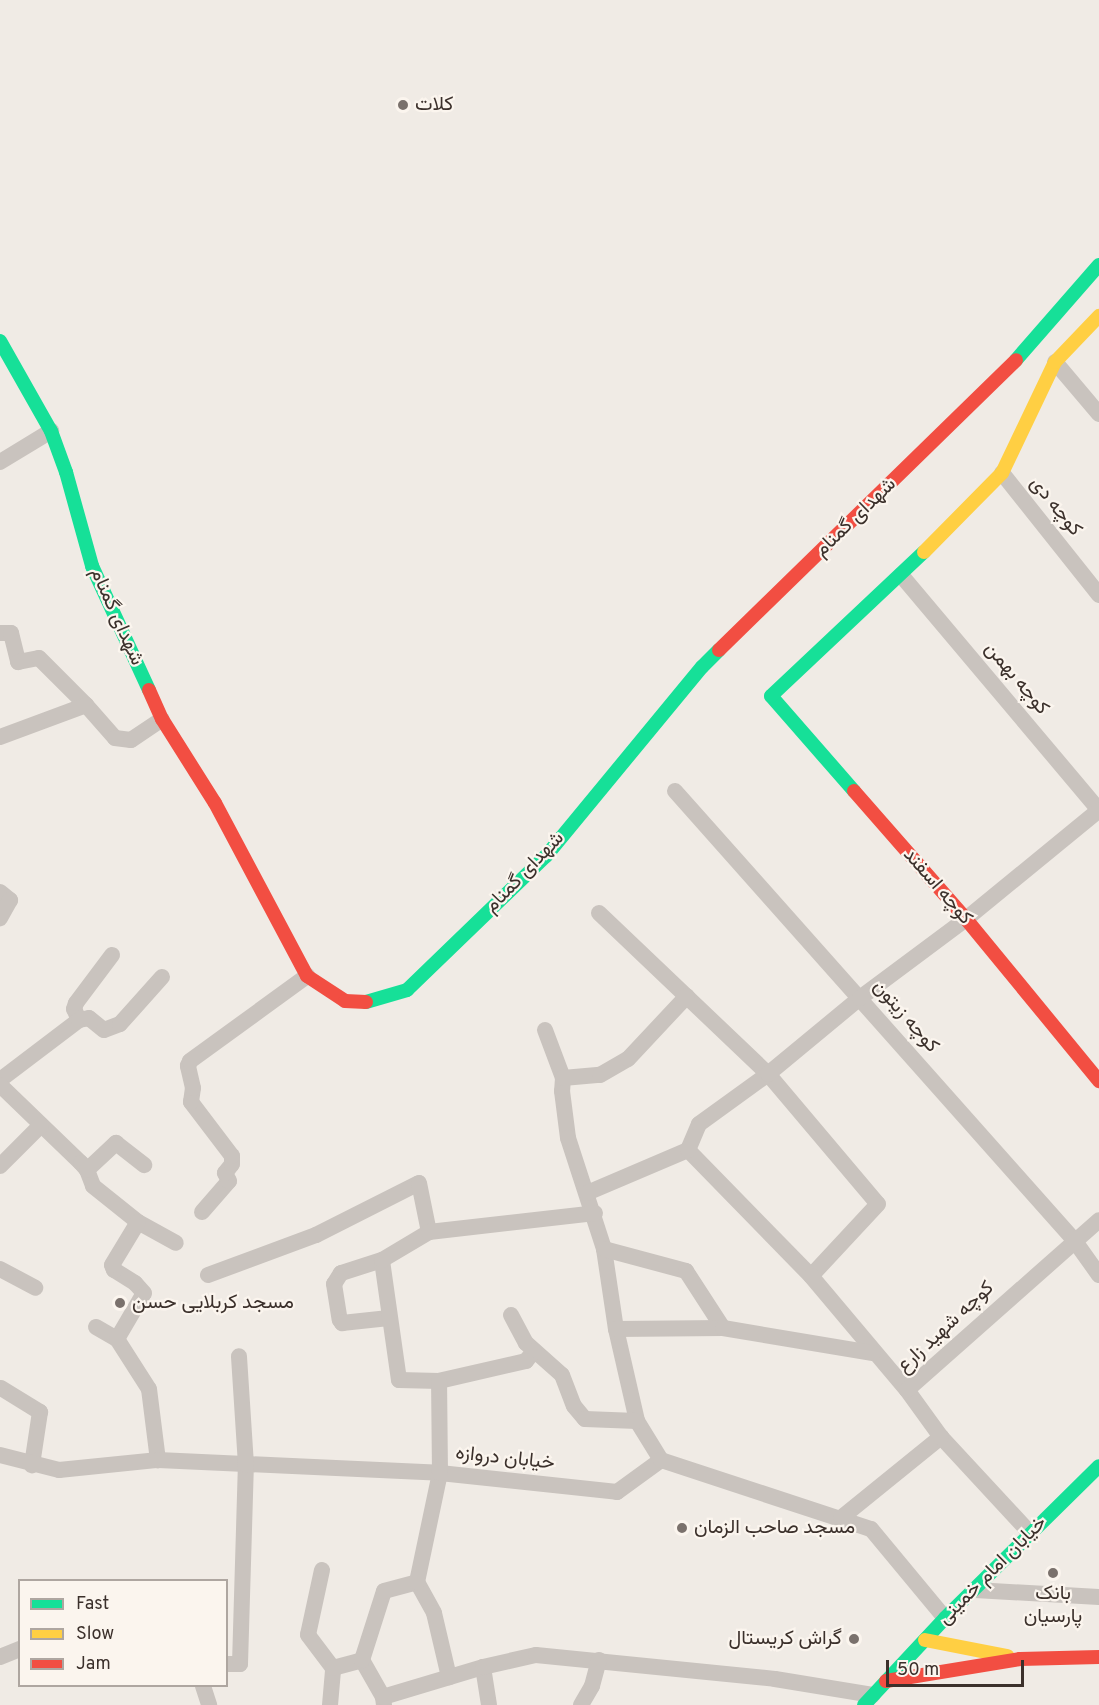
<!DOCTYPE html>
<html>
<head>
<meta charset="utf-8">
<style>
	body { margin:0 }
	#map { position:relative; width:1099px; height:1705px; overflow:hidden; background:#f0ebe5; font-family:Overpass,Vazirmatn,sans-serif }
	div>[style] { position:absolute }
	.street>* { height:16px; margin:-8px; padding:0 8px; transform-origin:8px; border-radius:8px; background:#c9c3be }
	.fast>* { height:14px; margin:-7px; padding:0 7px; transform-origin:7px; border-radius:7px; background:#16e098 }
	.slow>* { height:14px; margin:-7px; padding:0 7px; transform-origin:7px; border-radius:7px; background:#ffcf43 }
	.jam>* { height:14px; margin:-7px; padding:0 7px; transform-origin:7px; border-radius:7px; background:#f24e42 }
	.dots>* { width:16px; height:16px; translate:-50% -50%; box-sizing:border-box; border:3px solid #fbf5ee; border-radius:50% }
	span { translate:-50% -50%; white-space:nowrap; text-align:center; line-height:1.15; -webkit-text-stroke:4.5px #fbf5ee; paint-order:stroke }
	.poi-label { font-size:20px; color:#3b302b }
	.left { translate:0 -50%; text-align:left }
	.right { translate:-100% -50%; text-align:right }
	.street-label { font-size:20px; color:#3b302b }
	.legend { position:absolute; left:18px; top:1579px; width:210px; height:108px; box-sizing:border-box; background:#fbf5ee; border:2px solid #aea6a0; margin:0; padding:8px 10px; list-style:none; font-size:18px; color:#3b302b }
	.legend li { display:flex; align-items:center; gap:12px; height:30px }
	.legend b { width:30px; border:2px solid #aea6a0 }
	.scale { position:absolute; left:886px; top:1660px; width:138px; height:27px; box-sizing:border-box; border:3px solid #3b302b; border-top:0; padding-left:8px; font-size:18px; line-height:21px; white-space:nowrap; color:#3b302b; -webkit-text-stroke:4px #fbf5ee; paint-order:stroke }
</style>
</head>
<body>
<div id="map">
	<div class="street">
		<div style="left:1055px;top:362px;width:68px;rotate:49.8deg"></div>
		<div style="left:0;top:462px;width:60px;rotate:-31.3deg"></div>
		<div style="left:1002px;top:473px;width:156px;rotate:51.5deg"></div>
		<div style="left:901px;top:575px;width:307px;rotate:49.9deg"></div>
		<div style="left:0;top:633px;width:11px"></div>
		<div style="left:11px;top:633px;width:30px;rotate:76deg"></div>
		<div style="left:18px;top:662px;width:21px;rotate:-11deg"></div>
		<div style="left:39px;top:658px;width:66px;rotate:45deg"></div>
		<div style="left:0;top:737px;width:92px;rotate:-20.4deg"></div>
		<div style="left:86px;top:705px;width:44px;rotate:48.7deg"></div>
		<div style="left:115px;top:738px;width:16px;rotate:7deg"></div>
		<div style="left:131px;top:740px;width:37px;rotate:-34deg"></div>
		<div style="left:675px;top:791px;width:601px;rotate:48.37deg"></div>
		<div style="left:1074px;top:1240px;width:43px;rotate:54.5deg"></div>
		<div style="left:0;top:892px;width:13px;rotate:39deg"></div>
		<div style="left:10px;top:900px;width:21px;rotate:119deg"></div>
		<div style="left:599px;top:913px;width:233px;rotate:43.6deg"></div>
		<div style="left:768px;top:1074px;width:170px;rotate:49.8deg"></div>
		<div style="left:878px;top:1204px;width:98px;rotate:132.9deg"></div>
		<div style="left:79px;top:1020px;width:12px;rotate:-114deg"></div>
		<div style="left:74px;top:1009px;width:6px;rotate:-72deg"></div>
		<div style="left:76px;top:1003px;width:60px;rotate:-53.1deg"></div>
		<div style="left:545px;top:1030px;width:51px;rotate:69.4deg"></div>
		<div style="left:563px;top:1078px;width:13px;rotate:94deg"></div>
		<div style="left:562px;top:1091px;width:47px;rotate:82.7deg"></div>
		<div style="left:568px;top:1138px;width:117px;rotate:72deg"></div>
		<div style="left:604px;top:1249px;width:81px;rotate:81.5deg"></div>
		<div style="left:616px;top:1329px;width:94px;rotate:77.1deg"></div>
		<div style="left:637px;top:1421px;width:46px;rotate:58.4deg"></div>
		<div style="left:563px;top:1078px;width:37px;rotate:-5deg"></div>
		<div style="left:600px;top:1075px;width:32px;rotate:-30deg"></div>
		<div style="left:628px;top:1059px;width:86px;rotate:-46.9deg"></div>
		<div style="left:0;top:1080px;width:99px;rotate:-37.2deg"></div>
		<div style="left:79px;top:1020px;width:10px;rotate:-11deg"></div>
		<div style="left:89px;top:1018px;width:19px;rotate:39deg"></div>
		<div style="left:104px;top:1030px;width:17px;rotate:-21deg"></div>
		<div style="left:120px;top:1024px;width:63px;rotate:-48.2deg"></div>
		<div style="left:0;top:1085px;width:112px;rotate:43.9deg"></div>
		<div style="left:81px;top:1163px;width:9px;rotate:49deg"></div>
		<div style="left:87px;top:1170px;width:17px;rotate:69deg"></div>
		<div style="left:93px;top:1186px;width:58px;rotate:38.7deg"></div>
		<div style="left:138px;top:1222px;width:43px;rotate:28.9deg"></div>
		<div style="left:688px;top:1150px;width:176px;rotate:45.7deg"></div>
		<div style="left:811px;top:1276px;width:149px;rotate:49.9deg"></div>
		<div style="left:0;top:1166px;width:58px;rotate:-45deg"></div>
		<div style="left:87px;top:1170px;width:40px;rotate:-43deg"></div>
		<div style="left:116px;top:1143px;width:36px;rotate:38deg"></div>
		<div style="left:587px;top:1193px;width:110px;rotate:-23.1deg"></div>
		<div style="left:688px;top:1150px;width:28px;rotate:-67deg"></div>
		<div style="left:699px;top:1124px;width:85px;rotate:-35.9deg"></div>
		<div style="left:768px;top:1074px;width:119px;rotate:-39.6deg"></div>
		<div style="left:860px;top:998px;width:132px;rotate:-36.7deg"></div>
		<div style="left:966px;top:919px;width:172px;rotate:-39.3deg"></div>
		<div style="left:202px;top:1212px;width:41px;rotate:-48.9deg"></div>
		<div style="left:229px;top:1181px;width:9px;rotate:-117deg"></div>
		<div style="left:225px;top:1173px;width:11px;rotate:-52deg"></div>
		<div style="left:232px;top:1164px;width:8px;rotate:-90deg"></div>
		<div style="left:232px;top:1156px;width:68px;rotate:-127.2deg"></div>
		<div style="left:191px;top:1102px;width:14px;rotate:-82deg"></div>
		<div style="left:193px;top:1088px;width:23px;rotate:-103deg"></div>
		<div style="left:188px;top:1066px;width:5px;rotate:-68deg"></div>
		<div style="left:190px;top:1061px;width:145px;rotate:-36deg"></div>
		<div style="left:604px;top:1249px;width:85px;rotate:15deg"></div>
		<div style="left:686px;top:1271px;width:68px;rotate:57deg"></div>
		<div style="left:382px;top:1260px;width:43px;rotate:162.4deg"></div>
		<div style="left:341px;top:1273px;width:13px;rotate:122deg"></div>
		<div style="left:334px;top:1284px;width:36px;rotate:81deg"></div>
		<div style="left:340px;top:1320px;width:4px;rotate:56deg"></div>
		<div style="left:342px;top:1323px;width:47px;rotate:-6.1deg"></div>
		<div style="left:0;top:1269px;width:40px;rotate:28deg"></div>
		<div style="left:208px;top:1275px;width:115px;rotate:-20.3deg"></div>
		<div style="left:316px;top:1235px;width:115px;rotate:-26.8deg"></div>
		<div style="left:419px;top:1183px;width:50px;rotate:78.5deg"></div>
		<div style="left:511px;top:1315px;width:32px;rotate:62deg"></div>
		<div style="left:526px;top:1343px;width:48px;rotate:41.6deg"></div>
		<div style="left:562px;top:1375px;width:33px;rotate:69deg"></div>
		<div style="left:574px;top:1406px;width:17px;rotate:50deg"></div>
		<div style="left:585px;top:1419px;width:52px;rotate:2.2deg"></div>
		<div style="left:96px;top:1327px;width:24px;rotate:30deg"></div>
		<div style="left:117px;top:1339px;width:59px;rotate:57.4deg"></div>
		<div style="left:149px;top:1389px;width:72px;rotate:82.8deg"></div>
		<div style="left:616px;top:1329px;width:107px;rotate:-0.5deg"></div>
		<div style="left:723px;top:1328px;width:152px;rotate:9.5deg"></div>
		<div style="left:117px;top:1339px;width:53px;rotate:-59.6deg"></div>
		<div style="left:144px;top:1293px;width:13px;rotate:-132deg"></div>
		<div style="left:135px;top:1283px;width:25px;rotate:-148deg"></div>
		<div style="left:114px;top:1270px;width:5px;rotate:-112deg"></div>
		<div style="left:112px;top:1265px;width:50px;rotate:-58.8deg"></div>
		<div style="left:534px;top:1351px;width:13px;rotate:129deg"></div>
		<div style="left:526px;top:1361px;width:89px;rotate:167.1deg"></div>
		<div style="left:439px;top:1381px;width:40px;rotate:-178.6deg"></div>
		<div style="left:399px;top:1380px;width:121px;rotate:-98.1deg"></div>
		<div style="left:382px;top:1260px;width:55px;rotate:-30.8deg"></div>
		<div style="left:429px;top:1232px;width:167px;rotate:-6.5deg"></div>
		<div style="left:1px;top:1388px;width:46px;rotate:31.6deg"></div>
		<div style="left:40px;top:1412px;width:54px;rotate:98.6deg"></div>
		<div style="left:0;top:1455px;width:61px;rotate:14.3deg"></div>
		<div style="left:59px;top:1470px;width:100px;rotate:-5.8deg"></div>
		<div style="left:158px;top:1460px;width:282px;rotate:2.6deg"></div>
		<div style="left:440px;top:1473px;width:178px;rotate:6.1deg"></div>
		<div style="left:617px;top:1492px;width:54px;rotate:-36deg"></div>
		<div style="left:661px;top:1460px;width:221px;rotate:18.2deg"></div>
		<div style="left:871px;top:1529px;width:116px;rotate:50.3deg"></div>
		<div style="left:841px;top:1518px;width:129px;rotate:-39deg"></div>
		<div style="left:1030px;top:1533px;width:131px;rotate:-132.8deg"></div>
		<div style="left:941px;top:1437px;width:58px;rotate:-125.9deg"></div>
		<div style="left:907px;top:1390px;width:256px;rotate:-41.5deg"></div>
		<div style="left:322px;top:1570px;width:66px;rotate:102.2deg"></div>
		<div style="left:308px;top:1635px;width:41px;rotate:52.9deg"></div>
		<div style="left:417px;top:1582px;width:35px;rotate:61deg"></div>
		<div style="left:434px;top:1613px;width:66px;rotate:76.8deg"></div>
		<div style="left:975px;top:1590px;width:124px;rotate:3.2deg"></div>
		<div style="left:0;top:1657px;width:22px;rotate:-22deg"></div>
		<div style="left:362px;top:1660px;width:43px;rotate:60.4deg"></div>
		<div style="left:383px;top:1697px;width:8px;rotate:83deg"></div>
		<div style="left:226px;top:1664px;width:14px"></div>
		<div style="left:240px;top:1664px;width:199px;rotate:-88.3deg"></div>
		<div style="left:246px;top:1465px;width:109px;rotate:-93.7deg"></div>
		<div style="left:483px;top:1667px;width:38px;rotate:81deg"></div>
		<div style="left:203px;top:1686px;width:20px;rotate:72deg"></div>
		<div style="left:383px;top:1697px;width:104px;rotate:-16.7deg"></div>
		<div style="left:483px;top:1667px;width:54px;rotate:-12.8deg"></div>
		<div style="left:536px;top:1655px;width:240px;rotate:5.7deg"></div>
		<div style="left:775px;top:1679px;width:99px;rotate:9.3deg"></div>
		<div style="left:330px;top:1705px;width:37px;rotate:-85deg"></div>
		<div style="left:333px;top:1668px;width:30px;rotate:-15deg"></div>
		<div style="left:362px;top:1660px;width:72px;rotate:-72.3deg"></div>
		<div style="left:384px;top:1591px;width:34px;rotate:-15deg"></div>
		<div style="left:417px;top:1582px;width:111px;rotate:-78.1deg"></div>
		<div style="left:440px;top:1473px;width:92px;rotate:-90.6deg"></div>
		<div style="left:581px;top:1705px;width:22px;rotate:-60deg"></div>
		<div style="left:592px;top:1686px;width:27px;rotate:-75deg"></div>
	</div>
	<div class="fast">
		<div style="left:0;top:341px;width:103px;rotate:60.5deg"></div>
		<div style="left:51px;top:431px;width:44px;rotate:69.9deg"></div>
		<div style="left:66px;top:472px;width:98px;rotate:74.5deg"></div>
		<div style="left:92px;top:566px;width:136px;rotate:65.3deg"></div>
		<div style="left:1016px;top:360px;width:126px;rotate:-48.9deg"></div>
		<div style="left:854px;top:791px;width:126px;rotate:-131.1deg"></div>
		<div style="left:771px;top:696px;width:210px;rotate:-43.3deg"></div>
		<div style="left:366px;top:1002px;width:43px;rotate:-16.3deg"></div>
		<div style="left:407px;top:990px;width:193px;rotate:-44deg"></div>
		<div style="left:546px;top:856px;width:245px;rotate:-50.5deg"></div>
		<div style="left:702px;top:667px;width:24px;rotate:-45deg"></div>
		<div style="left:864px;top:1705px;width:119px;rotate:-47deg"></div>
		<div style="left:945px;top:1618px;width:216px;rotate:-44.6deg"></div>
	</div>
	<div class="slow">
		<div style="left:924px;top:552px;width:111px;rotate:-45.4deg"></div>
		<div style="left:1002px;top:473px;width:123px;rotate:-64.5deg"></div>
		<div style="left:1055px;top:362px;width:64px;rotate:-46.3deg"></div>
		<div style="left:925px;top:1640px;width:84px;rotate:11deg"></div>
	</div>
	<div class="jam">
		<div style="left:719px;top:650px;width:415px;rotate:-44.3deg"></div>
		<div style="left:149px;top:690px;width:32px;rotate:66deg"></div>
		<div style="left:162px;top:719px;width:99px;rotate:57.8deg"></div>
		<div style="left:215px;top:803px;width:196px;rotate:62deg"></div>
		<div style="left:307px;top:976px;width:45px;rotate:33.3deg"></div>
		<div style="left:345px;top:1001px;width:21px;rotate:3deg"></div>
		<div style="left:854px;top:791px;width:170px;rotate:48.8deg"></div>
		<div style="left:966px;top:919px;width:210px;rotate:50.6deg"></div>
		<div style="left:886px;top:1681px;width:136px;rotate:-9.3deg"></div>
		<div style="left:1020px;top:1659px;width:79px;rotate:-1.5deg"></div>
	</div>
	<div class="dots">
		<div style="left:403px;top:105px;background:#7a716c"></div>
		<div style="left:120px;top:1303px;background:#7a716c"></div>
		<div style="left:682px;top:1528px;background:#7a716c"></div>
		<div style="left:1053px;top:1573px;background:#7a716c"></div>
		<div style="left:854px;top:1639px;background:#7a716c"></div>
	</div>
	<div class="poi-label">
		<span class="left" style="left:415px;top:105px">کلات</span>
		<span class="left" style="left:132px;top:1303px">مسجد کربلایی حسن</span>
		<span class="left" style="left:694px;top:1528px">مسجد صاحب الزمان</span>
		<span style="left:1053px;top:1606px">بانک<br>پارسیان</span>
		<span class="right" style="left:842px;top:1639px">گراش کریستال</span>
	</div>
	<div class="street-label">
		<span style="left:1055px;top:507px;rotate:51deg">کوچه دی</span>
		<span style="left:856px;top:518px;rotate:-44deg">شهدای گمنام</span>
		<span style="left:116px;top:617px;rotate:66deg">شهدای گمنام</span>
		<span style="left:1016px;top:679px;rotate:50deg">کوچه بهمن</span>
		<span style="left:525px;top:873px;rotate:-46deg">شهدای گمنام</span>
		<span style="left:937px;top:887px;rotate:49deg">کوچه اسفند</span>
		<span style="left:905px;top:1017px;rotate:49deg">کوچه زیتون</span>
		<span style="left:946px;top:1328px;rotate:-43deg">کوچه شهید زارع</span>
		<span style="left:505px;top:1459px;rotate:6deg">خیابان دروازه</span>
		<span style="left:993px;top:1571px;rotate:-45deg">خیابان امام خمینی</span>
	</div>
	<ul class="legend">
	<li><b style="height:8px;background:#16e098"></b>Fast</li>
	<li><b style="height:8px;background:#ffcf43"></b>Slow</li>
	<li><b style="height:8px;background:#f24e42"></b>Jam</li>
	</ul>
	<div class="scale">50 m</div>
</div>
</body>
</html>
